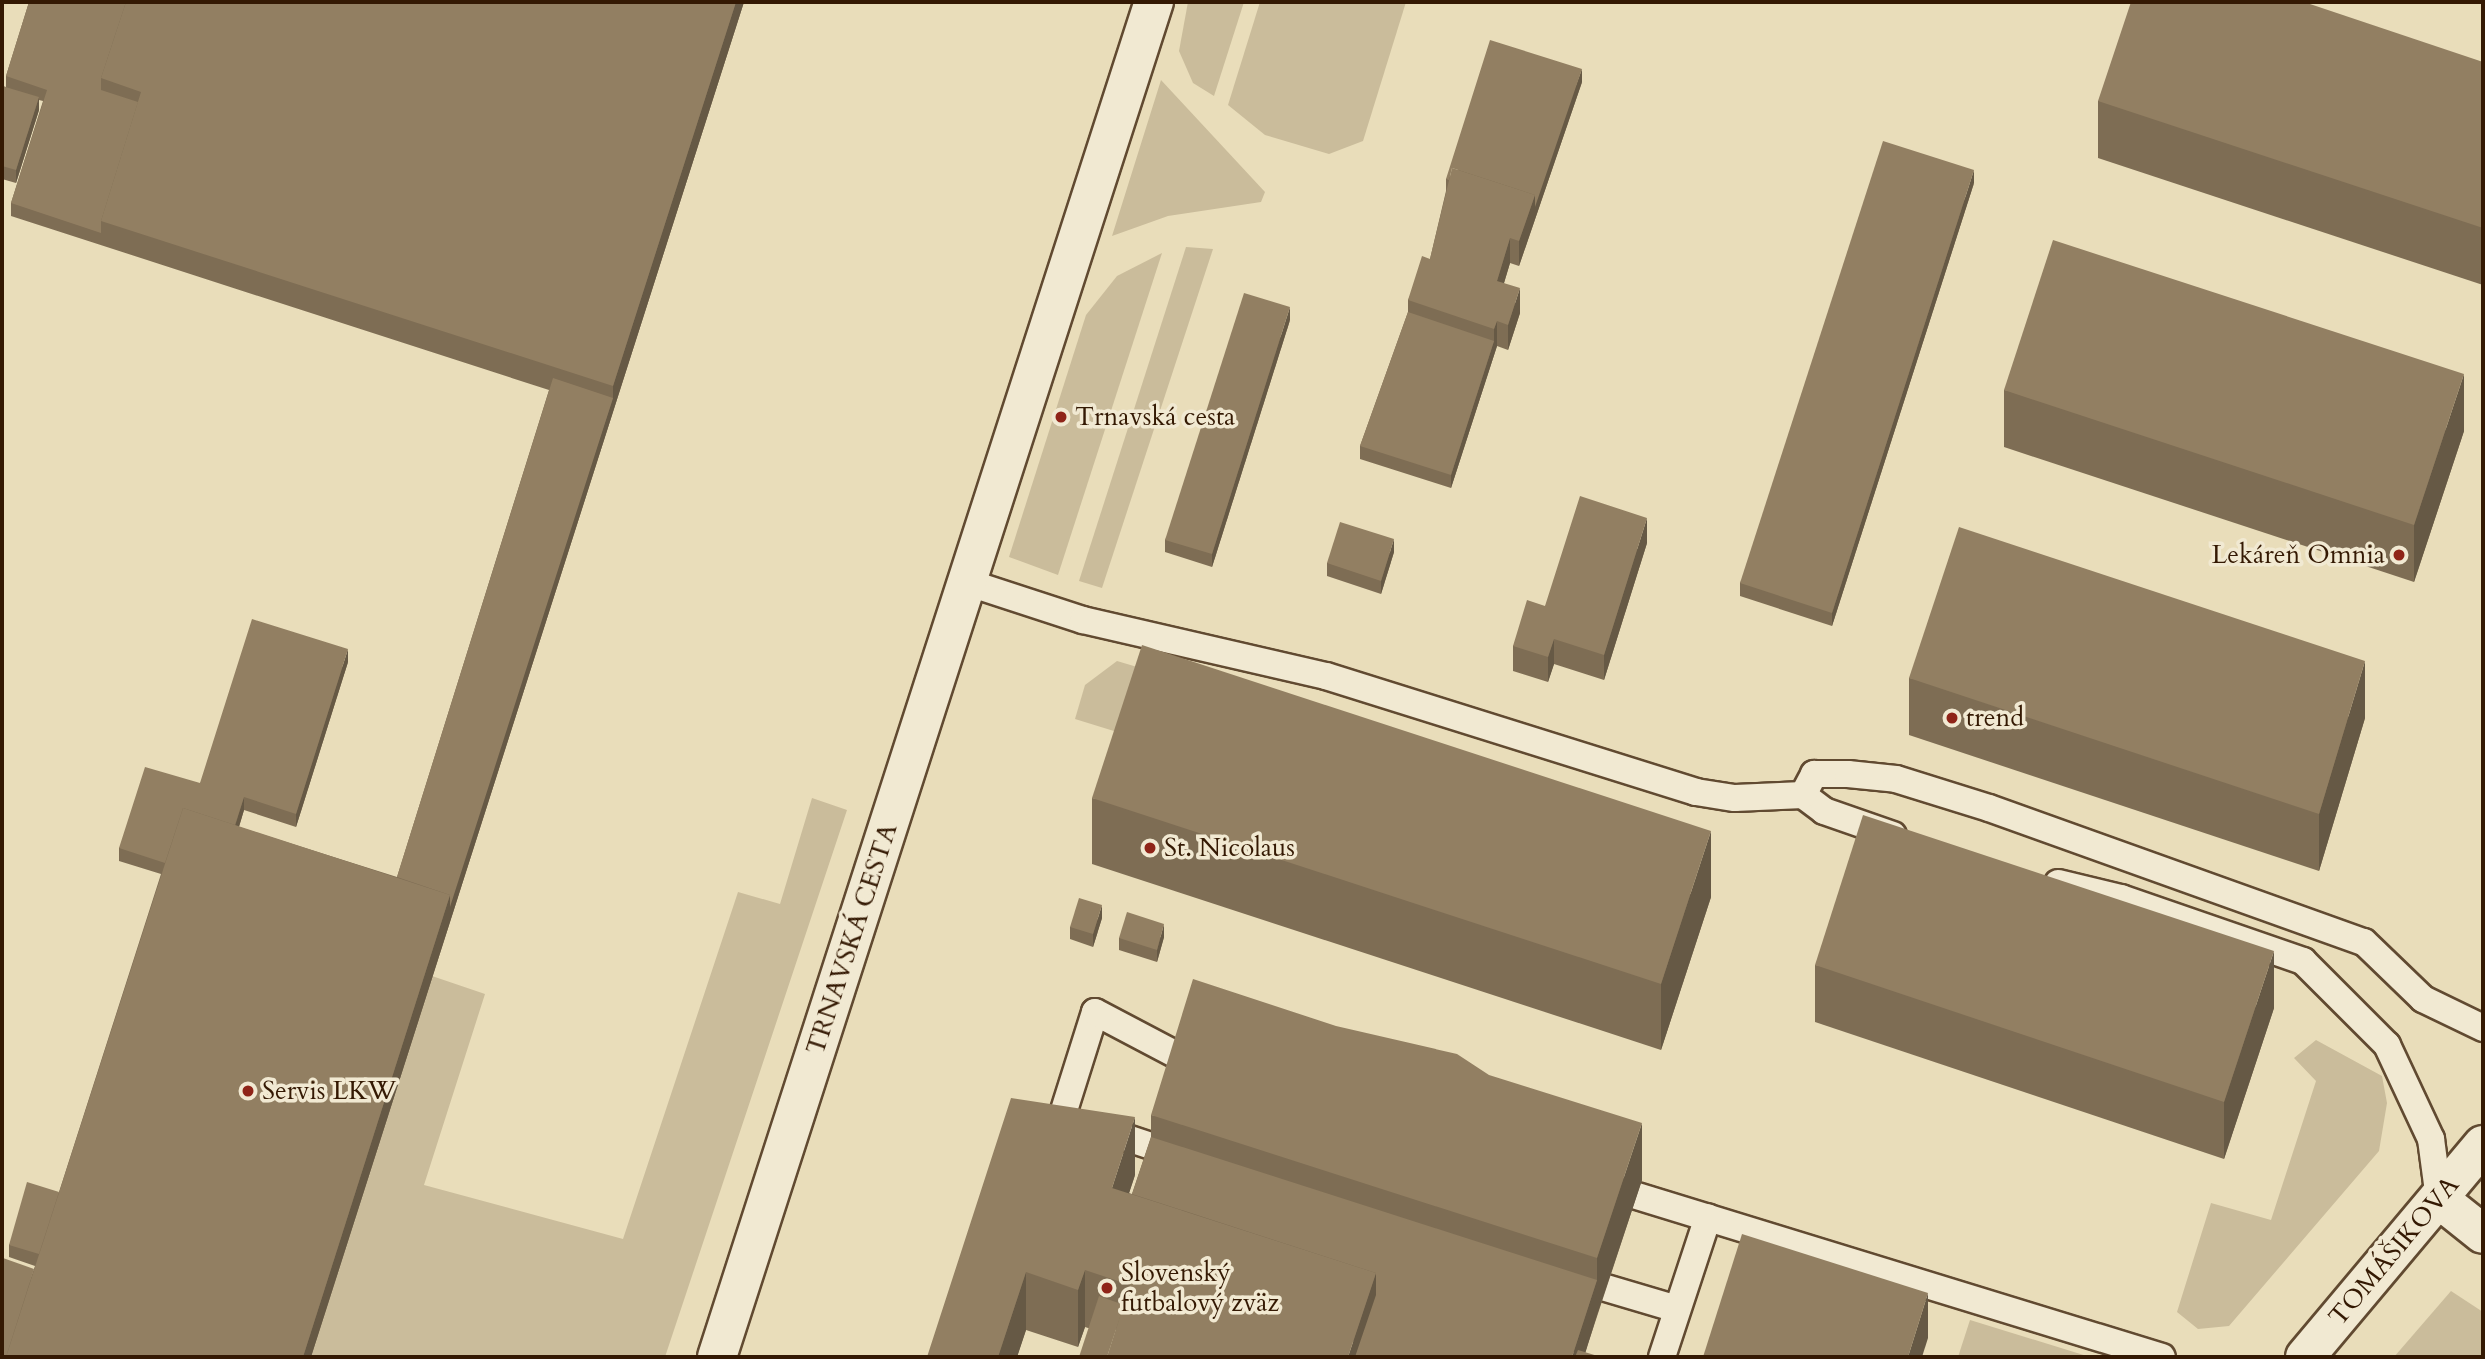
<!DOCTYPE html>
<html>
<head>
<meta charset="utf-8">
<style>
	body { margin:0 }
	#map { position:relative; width:2485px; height:1359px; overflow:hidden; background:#e9ddba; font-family:Cardo,serif }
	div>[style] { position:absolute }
	.green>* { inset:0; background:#cabc9b }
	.roads { filter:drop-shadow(2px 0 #614a31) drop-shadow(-2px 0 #614a31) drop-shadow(0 2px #614a31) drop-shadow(0 -2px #614a31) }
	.service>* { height:26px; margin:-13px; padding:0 13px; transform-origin:13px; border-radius:13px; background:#f1e9d2 }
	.minor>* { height:38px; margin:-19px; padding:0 19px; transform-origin:19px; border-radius:19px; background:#f1e9d2 }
	.secondary>* { height:38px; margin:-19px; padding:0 19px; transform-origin:19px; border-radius:19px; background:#f1e9d2 }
	.wall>* { inset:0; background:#7e6d54 }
	.shaded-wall>* { inset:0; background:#665945 }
	.building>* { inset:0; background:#927f62 }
	.dots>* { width:19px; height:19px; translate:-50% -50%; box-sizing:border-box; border:4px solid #f1e9d2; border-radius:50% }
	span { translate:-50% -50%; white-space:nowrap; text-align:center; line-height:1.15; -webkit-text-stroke:7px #f1e9d2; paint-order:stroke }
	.poi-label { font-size:26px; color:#341903 }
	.left { translate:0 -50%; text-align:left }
	.right { translate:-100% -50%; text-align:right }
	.street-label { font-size:26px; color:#341903 }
	.frame { position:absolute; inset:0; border:4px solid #341903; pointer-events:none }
</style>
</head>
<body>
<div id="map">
	<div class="green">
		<div style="clip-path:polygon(1188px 2px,1244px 2px,1214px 96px,1193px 83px,1179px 51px)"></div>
		<div style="clip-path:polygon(1260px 2px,1406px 2px,1363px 141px,1329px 154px,1265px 135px,1228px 105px)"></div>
		<div style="clip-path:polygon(1161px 80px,1265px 192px,1261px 202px,1168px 216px,1112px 236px)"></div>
		<div style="clip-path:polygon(1186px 247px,1213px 249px,1102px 588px,1079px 581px)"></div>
		<div style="clip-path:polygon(1162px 253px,1058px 575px,1009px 557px,1086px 315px,1117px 276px)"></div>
		<div style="clip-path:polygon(1117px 661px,1164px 675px,1143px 740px,1075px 719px,1085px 685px)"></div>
		<div style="clip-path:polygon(812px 798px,847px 810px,665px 1357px,311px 1357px,432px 976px,485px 994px,424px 1185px,623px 1239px,738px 892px,780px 904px)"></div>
		<div style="clip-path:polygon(2316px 1040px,2382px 1076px,2387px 1103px,2379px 1151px,2229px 1326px,2198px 1329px,2177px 1312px,2211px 1203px,2271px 1220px,2316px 1081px,2294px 1058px)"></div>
		<div style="clip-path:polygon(2451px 1291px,2483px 1312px,2483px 1357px,2394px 1357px)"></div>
		<div style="clip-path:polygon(1970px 1320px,2090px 1357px,1958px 1357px)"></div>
	</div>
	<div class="roads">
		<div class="service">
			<div style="left:966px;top:582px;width:123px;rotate:18deg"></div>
			<div style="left:1083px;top:620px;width:249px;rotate:13deg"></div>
			<div style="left:1326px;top:676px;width:388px;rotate:17.4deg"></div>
			<div style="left:1696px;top:792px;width:39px;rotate:9deg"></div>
			<div style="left:1735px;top:798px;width:68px;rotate:-2.5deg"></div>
			<div style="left:1803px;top:795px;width:26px;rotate:37deg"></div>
			<div style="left:1824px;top:811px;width:73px;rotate:19.2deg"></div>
			<div style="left:1803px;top:795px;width:24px;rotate:-62deg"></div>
			<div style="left:1814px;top:774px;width:34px"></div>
			<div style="left:1848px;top:774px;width:48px;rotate:5.9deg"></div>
			<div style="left:1896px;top:779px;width:97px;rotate:17.3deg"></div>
			<div style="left:1989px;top:808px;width:398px;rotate:19.7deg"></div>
			<div style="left:2364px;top:942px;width:82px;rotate:44deg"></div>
			<div style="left:2423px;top:999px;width:67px;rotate:25.8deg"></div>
			<div style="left:2058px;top:883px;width:65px;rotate:13.4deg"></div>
			<div style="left:2121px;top:898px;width:193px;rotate:19.1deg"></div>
			<div style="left:2303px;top:961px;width:119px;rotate:45deg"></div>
			<div style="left:2387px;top:1045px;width:104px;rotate:64.9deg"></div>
			<div style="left:2431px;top:1139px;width:61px;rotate:82.4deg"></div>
			<div style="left:1103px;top:1130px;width:57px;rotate:18.4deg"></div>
			<div style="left:1055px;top:1139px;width:133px;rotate:-72.5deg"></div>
			<div style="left:1095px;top:1012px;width:103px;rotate:27.8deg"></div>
			<div style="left:1637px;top:1196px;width:549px;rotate:17.05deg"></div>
			<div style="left:1606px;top:1288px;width:74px;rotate:16.5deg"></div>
			<div style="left:1662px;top:1357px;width:147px;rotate:-71.8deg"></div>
		</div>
		<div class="minor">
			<div style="left:2439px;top:1199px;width:56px;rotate:38.5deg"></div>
		</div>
		<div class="secondary">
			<div style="left:717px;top:1357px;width:1424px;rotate:-72.13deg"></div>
			<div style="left:2305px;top:1357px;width:277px;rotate:-50deg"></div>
		</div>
	</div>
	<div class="wall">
		<div style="clip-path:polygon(29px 2px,744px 2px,311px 1357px,2px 1357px,35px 1266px,9px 1257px,9px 1245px,59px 1192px,161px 874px,119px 861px,119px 848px,200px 783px,348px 662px,296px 827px,244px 810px,239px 827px,397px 877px,549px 390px,11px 216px,11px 203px,43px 101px,39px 100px,39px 110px,16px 183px,2px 179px,2px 86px,6px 87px,6px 76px)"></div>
		<div style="clip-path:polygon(2483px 62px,2483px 285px,2098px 158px,2098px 101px)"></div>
		<div style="clip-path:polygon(1582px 82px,1519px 266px,1510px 263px,1504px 283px,1520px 313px,1508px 350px,1497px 346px,1451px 488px,1360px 459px,1360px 446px,1408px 312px,1408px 300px,1430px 259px,1446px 191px,1446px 179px)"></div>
		<div style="clip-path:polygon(1974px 183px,1832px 626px,1740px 596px,1740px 583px)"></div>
		<div style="clip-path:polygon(1290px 320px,1212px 567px,1165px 552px,1165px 540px)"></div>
		<div style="clip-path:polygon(2004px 390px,2464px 431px,2414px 582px,2004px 447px)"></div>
		<div style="clip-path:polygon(1647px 543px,1604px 680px,1554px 664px,1548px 682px,1513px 671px,1513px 646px,1545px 606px)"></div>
		<div style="clip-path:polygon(1394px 552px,1381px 594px,1327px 576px,1327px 563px)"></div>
		<div style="clip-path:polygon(1909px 678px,2365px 718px,2319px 871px,1909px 735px)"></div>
		<div style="clip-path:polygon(1092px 798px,1711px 897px,1661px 1050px,1092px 864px)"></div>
		<div style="clip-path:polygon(1102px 918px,1093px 947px,1070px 939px,1070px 927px)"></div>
		<div style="clip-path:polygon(1164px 937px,1157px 962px,1119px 950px,1119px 938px)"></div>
		<div style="clip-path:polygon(1815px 965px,2274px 1008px,2224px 1159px,1815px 1022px)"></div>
		<div style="clip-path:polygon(1151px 1115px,1642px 1180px,1585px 1353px,1088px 1328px,1085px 1327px,1078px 1347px,1026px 1330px,1017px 1357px,927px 1357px,1135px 1175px,1129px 1193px,1132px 1194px,1151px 1137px)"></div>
	</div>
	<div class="shaded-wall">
		<div style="clip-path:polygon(736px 2px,744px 2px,311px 1357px,303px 1357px,450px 895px,613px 398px,613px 386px)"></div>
		<div style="clip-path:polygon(1582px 69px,1582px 82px,1519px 266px,1519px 241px,1535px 195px)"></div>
		<div style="clip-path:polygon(39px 97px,39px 110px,16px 183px,16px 170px)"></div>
		<div style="clip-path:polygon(1974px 170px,1974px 183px,1832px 626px,1832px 613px)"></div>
		<div style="clip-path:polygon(1510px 238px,1510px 263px,1497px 306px,1497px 281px)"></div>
		<div style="clip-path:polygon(1520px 288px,1520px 313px,1508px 350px,1508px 325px)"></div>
		<div style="clip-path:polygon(1290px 307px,1290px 320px,1212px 567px,1212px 554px)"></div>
		<div style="clip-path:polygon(1497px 321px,1497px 346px,1451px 488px,1451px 475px,1494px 341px,1494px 329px)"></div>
		<div style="clip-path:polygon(2464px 374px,2464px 431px,2414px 582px,2414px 525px)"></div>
		<div style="clip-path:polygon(1647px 518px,1647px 543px,1604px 680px,1604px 655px)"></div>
		<div style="clip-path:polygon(1394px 539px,1394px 552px,1381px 594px,1381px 581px)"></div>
		<div style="clip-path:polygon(1554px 639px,1554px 664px,1548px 682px,1548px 657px)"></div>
		<div style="clip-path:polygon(348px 649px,348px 662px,296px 827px,296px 814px)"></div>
		<div style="clip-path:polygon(2365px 661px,2365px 718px,2319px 871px,2319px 814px)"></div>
		<div style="clip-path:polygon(244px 797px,244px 810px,232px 849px,232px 836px)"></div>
		<div style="clip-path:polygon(1711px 831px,1711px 897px,1661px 1050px,1661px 984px)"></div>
		<div style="clip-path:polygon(1102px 905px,1102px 918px,1093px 947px,1093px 934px)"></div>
		<div style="clip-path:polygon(1164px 924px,1164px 937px,1157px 962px,1157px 950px)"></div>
		<div style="clip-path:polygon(2274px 951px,2274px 1008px,2224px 1159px,2224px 1102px)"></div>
		<div style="clip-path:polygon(1135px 1117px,1135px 1175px,1112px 1245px,1112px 1188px)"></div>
		<div style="clip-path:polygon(1642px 1123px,1642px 1180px,1597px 1315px,1597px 1258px)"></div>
		<div style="clip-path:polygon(1085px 1270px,1085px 1327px,1078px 1347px,1078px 1290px)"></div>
		<div style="clip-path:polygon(1026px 1272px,1026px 1330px,1017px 1357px,998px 1357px)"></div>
		<div style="clip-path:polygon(1376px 1273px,1376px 1330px,1367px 1357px,1348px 1357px)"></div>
		<div style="clip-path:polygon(1597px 1280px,1597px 1315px,1584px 1357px,1572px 1357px)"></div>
		<div style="clip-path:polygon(1928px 1293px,1928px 1338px,1922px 1357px,1908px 1357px)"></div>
	</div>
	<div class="building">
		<div style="clip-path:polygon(29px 2px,126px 2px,101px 78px,101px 90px,138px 102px,101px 221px,101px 233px,11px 203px,47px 90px,6px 76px)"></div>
		<div style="clip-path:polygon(126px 2px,736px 2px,613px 386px,101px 221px,141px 92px,101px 78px)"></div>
		<div style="clip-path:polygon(2131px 2px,2304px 2px,2483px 62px,2483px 228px,2098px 101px)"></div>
		<div style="clip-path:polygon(1490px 40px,1582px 69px,1535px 207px,1535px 195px,1452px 168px,1449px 180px,1446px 179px)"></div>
		<div style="clip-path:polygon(2px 86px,39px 97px,16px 170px,2px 166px)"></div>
		<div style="clip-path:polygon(1883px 141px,1974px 170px,1832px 613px,1740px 583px)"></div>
		<div style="clip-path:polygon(1452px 168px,1535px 195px,1519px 241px,1510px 238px,1497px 281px,1520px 288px,1508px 325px,1497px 321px,1494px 329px,1408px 300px,1422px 256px,1430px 259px)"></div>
		<div style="clip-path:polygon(2053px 240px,2464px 374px,2414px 525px,2004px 390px)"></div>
		<div style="clip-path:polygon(1244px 293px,1290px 307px,1212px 554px,1165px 540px)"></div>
		<div style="clip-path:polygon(1408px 312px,1494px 341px,1451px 475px,1360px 446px)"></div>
		<div style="clip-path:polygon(553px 378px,613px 398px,450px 907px,450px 895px,397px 877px)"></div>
		<div style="clip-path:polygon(1580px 496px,1647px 518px,1604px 655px,1554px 639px,1548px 657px,1513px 646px,1527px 600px,1545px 606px)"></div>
		<div style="clip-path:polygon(1340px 522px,1394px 539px,1381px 581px,1327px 563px)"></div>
		<div style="clip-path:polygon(1959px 527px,2365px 661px,2319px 814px,1909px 678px)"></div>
		<div style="clip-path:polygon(252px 619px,348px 649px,296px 814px,244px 797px,235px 825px,183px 808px,165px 863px,119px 848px,145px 767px,200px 783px)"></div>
		<div style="clip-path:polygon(1142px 645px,1711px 831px,1661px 984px,1092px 798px)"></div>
		<div style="clip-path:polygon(183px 808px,450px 895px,303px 1357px,6px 1357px)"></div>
		<div style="clip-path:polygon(1863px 815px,2274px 951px,2224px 1102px,1815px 965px)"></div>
		<div style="clip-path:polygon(1079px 898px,1102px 905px,1093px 934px,1070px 927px)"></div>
		<div style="clip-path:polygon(1127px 912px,1164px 924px,1157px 950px,1119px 938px)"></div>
		<div style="clip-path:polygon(1193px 979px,1336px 1026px,1457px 1054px,1489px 1075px,1642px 1123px,1597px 1258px,1151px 1115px)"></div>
		<div style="clip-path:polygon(1011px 1098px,1135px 1117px,1112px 1188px,1376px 1273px,1348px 1357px,1107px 1357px,1130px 1285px,1085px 1270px,1078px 1290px,1026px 1272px,998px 1357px,927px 1357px)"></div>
		<div style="clip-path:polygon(1151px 1137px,1597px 1280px,1572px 1357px,1355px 1357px,1376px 1295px,1376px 1273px,1132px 1194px)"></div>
		<div style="clip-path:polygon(27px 1182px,59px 1192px,39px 1254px,9px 1245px)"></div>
		<div style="clip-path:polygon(1742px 1234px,1928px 1293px,1908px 1357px,1703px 1357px)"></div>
		<div style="clip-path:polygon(3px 1258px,34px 1269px,6px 1357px,2px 1357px,2px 1262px)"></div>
		<div style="clip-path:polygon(1099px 1296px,1124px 1305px,1107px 1357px,1079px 1357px)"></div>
		<div style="clip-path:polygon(1578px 1350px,1601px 1357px,1575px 1357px)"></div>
	</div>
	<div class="dots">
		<div style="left:1061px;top:417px;background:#8f2418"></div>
		<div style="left:2399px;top:555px;background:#8f2418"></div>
		<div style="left:1952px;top:718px;background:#8f2418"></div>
		<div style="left:1150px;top:848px;background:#8f2418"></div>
		<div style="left:248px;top:1091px;background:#8f2418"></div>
		<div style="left:1107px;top:1288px;background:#8f2418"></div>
	</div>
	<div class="poi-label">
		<span class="left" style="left:1075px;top:417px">Trnavská cesta</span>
		<span class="right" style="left:2385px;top:555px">Lekáreň Omnia</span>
		<span class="left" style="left:1966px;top:718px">trend</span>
		<span class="left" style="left:1164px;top:848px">St. Nicolaus</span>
		<span class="left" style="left:262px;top:1091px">Servis LKW</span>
		<span class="left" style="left:1121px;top:1288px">Slovenský<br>futbalový zväz</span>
	</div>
	<div class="street-label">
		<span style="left:852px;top:939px;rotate:-72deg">TRNAVSKÁ CESTA</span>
		<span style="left:2394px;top:1251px;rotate:-50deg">TOMÁŠIKOVA</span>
	</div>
	<div class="frame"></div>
</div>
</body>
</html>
